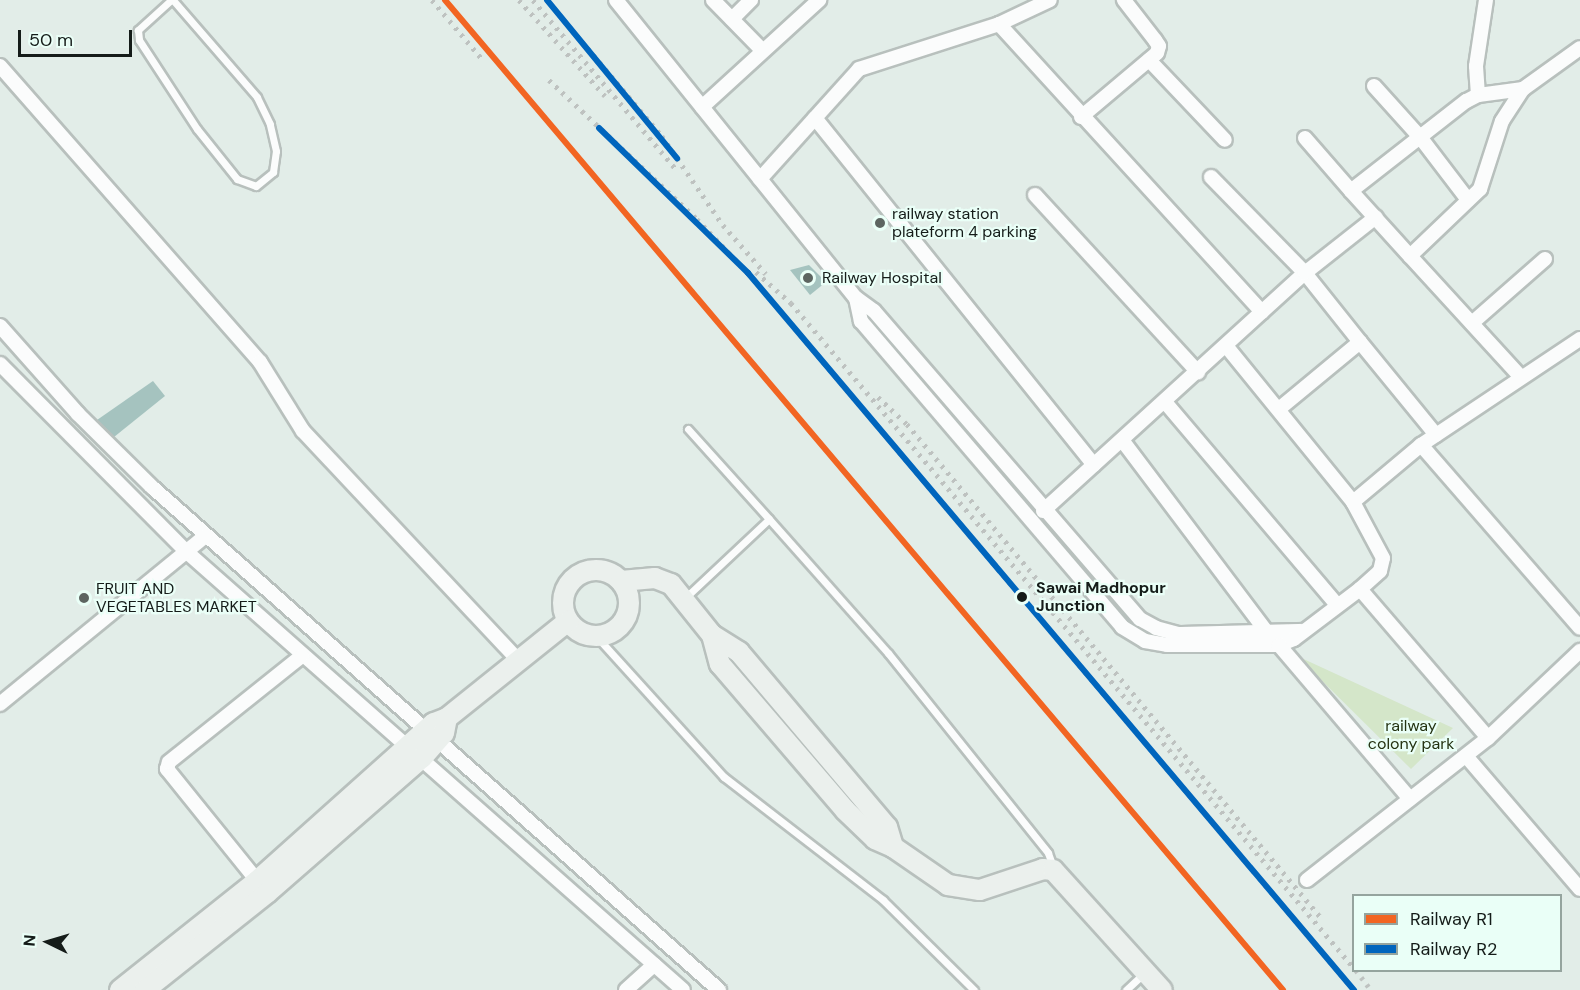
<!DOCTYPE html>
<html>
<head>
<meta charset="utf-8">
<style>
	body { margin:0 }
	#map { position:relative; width:1580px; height:990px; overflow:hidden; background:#e2ede8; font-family:"DM Sans",sans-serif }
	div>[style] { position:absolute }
	.green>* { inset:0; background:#d4e6c9 }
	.building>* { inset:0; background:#a5c3bf }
	.roads { filter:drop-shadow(2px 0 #b8c0bd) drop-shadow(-2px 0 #b8c0bd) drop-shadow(0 2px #b8c0bd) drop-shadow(0 -2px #b8c0bd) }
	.lane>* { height:7px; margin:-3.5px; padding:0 3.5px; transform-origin:3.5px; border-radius:3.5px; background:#fbfcfc }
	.street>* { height:14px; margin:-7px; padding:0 7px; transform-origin:7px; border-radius:7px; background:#fbfcfc }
	.secondary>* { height:20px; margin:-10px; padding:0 10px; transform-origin:10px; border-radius:10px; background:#ebf0ed }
	.secondary>.ring { margin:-10px; padding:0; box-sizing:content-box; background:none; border:20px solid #ebf0ed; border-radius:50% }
	.rail>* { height:4.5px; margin-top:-2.25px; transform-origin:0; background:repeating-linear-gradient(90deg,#bec2c0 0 3px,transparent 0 9px) }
	.rail-1>* { height:6px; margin:-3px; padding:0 3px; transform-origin:3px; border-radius:3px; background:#f26522 }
	.rail-2>* { height:6px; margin:-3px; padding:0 3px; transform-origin:3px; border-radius:3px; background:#0065bd }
	.dots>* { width:16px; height:16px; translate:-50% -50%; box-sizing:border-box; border:3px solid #eafff7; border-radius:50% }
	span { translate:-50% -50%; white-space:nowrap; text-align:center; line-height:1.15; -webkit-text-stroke:4.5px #eafff7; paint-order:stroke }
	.poi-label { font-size:16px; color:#151c19 }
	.left { translate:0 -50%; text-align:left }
	.stop-label { font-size:16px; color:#151c19; font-weight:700 }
	.park-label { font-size:16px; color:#243211 }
	.legend { position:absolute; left:1352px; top:894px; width:210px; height:78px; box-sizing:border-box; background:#eafff7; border:2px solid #95a49e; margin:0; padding:8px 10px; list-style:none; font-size:18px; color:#151c19 }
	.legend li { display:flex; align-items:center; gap:12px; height:30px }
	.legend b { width:30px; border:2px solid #95a49e }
	.north { position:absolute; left:18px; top:912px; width:60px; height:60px; -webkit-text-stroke:4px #eafff7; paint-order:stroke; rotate:275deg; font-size:16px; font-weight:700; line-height:24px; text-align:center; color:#151c19 }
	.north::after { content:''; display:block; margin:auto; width:21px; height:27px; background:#151c19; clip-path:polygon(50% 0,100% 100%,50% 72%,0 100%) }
	.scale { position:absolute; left:18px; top:30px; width:114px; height:27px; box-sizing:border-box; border:3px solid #151c19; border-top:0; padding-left:8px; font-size:18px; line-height:21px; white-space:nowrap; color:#151c19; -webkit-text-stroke:4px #eafff7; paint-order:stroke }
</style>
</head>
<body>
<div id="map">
	<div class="green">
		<div style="clip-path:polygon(1297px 656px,1453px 728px,1411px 769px)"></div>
	</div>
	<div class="building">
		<div style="clip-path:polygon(809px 265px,826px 282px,810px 295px,790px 270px)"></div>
		<div style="clip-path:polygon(153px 381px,165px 396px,114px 437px,97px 420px)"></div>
	</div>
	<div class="roads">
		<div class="lane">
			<div style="left:171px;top:0;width:45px;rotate:137.7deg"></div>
			<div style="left:138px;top:30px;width:10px;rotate:84deg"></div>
			<div style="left:139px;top:40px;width:106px;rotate:56.9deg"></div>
			<div style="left:197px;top:129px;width:64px;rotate:51.3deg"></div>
			<div style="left:237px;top:179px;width:20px;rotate:20deg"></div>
			<div style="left:256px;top:186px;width:22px;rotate:-39deg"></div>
			<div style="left:273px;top:172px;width:21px;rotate:-82deg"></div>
			<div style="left:276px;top:151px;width:28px;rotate:-103deg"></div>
			<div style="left:270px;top:124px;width:30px;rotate:-116deg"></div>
			<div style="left:257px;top:97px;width:128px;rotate:-130.9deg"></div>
			<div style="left:688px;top:429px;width:121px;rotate:48deg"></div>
			<div style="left:685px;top:598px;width:115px;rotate:-43.2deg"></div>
			<div style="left:769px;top:519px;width:179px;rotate:48.4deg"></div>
			<div style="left:888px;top:653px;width:256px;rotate:51.3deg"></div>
			<div style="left:1048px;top:853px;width:15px;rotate:70deg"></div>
			<div style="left:596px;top:636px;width:190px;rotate:47.8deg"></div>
			<div style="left:724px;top:777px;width:201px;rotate:37.7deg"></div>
			<div style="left:883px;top:900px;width:128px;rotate:44.7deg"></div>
			<div style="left:1126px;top:990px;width:23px;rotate:-43deg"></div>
		</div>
		<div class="street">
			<div style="left:616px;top:0;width:383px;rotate:51.2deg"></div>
			<div style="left:856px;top:298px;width:22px;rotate:36deg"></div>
			<div style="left:874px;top:311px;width:407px;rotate:49.2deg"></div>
			<div style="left:1140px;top:619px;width:18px;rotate:29deg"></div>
			<div style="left:1156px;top:628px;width:23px;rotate:15deg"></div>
			<div style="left:1178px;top:634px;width:123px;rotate:-1.4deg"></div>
			<div style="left:713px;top:0;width:71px;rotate:45.6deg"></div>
			<div style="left:732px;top:19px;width:27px;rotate:-45deg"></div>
			<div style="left:999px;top:24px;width:390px;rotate:47.6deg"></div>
			<div style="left:1149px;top:60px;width:110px;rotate:46.5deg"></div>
			<div style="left:0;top:66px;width:394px;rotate:48.7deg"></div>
			<div style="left:260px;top:362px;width:81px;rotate:58.1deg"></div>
			<div style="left:303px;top:431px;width:313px;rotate:46.8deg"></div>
			<div style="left:1374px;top:86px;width:69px;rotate:48deg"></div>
			<div style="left:1420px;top:137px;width:79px;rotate:52.7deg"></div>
			<div style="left:1523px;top:89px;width:45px;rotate:172.4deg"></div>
			<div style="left:1478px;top:95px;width:13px;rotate:153deg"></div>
			<div style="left:1466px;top:101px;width:146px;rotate:142deg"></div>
			<div style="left:1351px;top:191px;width:88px;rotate:47.8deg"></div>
			<div style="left:1410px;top:256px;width:97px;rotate:-43.7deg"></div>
			<div style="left:1480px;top:189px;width:71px;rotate:-72.1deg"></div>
			<div style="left:1502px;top:121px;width:38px;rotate:-57deg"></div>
			<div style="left:1523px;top:89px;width:70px;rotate:-35.7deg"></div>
			<div style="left:1478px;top:95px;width:29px;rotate:-94deg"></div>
			<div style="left:1476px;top:66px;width:67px;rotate:-81.4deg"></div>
			<div style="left:702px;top:107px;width:159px;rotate:-42.4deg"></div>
			<div style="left:1081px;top:117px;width:99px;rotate:-40.1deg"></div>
			<div style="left:1157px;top:53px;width:7px;rotate:-74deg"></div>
			<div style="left:1159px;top:46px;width:7px;rotate:-124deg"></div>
			<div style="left:1155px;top:40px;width:51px;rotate:-127.8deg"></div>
			<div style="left:815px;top:118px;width:445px;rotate:51.2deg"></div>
			<div style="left:1305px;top:138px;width:70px;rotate:49deg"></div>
			<div style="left:1211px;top:177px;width:134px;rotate:45.6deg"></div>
			<div style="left:1305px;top:273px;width:88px;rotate:51.4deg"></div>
			<div style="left:1360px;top:342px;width:105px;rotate:140.4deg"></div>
			<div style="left:760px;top:179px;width:148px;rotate:-48deg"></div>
			<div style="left:859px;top:69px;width:147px;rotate:-17.8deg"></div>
			<div style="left:999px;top:24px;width:56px;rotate:-25.2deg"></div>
			<div style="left:1035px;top:195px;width:241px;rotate:47.4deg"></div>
			<div style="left:1410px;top:256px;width:163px;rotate:47.5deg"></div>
			<div style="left:856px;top:298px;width:24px;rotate:78deg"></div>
			<div style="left:861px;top:321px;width:402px;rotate:49.5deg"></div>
			<div style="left:1122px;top:627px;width:27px;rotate:31deg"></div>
			<div style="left:1145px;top:641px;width:22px;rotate:10deg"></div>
			<div style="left:1167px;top:645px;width:112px"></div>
			<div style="left:1279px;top:645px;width:16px;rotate:-22deg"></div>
			<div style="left:1294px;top:639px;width:83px;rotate:-37.1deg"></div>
			<div style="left:1360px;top:589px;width:196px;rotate:49.3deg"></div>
			<div style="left:1472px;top:323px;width:97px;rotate:-41.2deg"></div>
			<div style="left:0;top:326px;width:118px;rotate:48.4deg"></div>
			<div style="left:78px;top:414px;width:104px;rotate:44.6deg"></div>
			<div style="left:152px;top:487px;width:758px;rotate:41.58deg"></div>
			<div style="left:1360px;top:342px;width:120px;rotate:50.7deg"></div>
			<div style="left:1227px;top:347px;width:200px;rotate:50.9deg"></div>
			<div style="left:0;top:364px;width:267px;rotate:45.2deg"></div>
			<div style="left:188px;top:553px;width:660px;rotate:41.44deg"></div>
			<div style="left:1165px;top:402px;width:266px;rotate:49.7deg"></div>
			<div style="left:1122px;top:440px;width:243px;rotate:53deg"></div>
			<div style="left:1421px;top:445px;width:191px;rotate:-33.7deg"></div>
			<div style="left:1043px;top:511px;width:354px;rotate:-42.3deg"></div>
			<div style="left:1305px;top:273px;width:90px;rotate:-38.3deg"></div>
			<div style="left:1360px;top:589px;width:27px;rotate:-42deg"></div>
			<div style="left:1380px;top:571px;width:13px;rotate:-77deg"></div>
			<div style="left:1383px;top:558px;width:64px;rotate:-118.2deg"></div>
			<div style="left:1353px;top:502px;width:89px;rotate:-40deg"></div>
			<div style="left:1421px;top:445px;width:242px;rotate:49deg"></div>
			<div style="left:1279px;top:645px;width:202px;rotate:49.6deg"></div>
			<div style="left:0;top:704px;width:265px;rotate:-39.3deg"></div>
			<div style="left:1466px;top:756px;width:175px;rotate:49.4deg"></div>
			<div style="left:1307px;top:880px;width:230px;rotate:-38.1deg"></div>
			<div style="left:1488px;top:738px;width:127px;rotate:-43.4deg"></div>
			<div style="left:263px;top:888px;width:153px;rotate:-128.9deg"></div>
			<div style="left:167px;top:769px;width:7px;rotate:-74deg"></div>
			<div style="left:169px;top:762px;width:170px;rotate:-38.6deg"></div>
			<div style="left:626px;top:990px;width:38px;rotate:-42deg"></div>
		</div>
		<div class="secondary">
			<div class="ring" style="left:563px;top:570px;width:46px;height:46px"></div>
			<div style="left:621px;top:581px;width:34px;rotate:-5deg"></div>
			<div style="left:655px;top:578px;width:17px;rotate:21deg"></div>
			<div style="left:671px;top:584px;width:65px;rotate:51.2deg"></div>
			<div style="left:712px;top:635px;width:32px;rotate:32deg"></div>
			<div style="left:739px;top:652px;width:229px;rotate:49.8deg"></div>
			<div style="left:887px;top:827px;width:21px;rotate:73deg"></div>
			<div style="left:712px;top:635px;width:30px;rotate:75deg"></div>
			<div style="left:720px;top:664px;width:192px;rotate:49.4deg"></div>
			<div style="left:845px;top:810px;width:42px;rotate:44deg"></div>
			<div style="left:875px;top:839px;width:20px;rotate:24deg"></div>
			<div style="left:893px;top:847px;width:67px;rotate:34.6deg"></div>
			<div style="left:948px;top:885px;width:32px;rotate:9deg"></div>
			<div style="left:980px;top:890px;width:66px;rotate:-18.4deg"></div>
			<div style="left:1043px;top:869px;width:10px;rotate:6deg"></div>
			<div style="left:1053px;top:870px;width:162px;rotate:47.8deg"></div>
			<div style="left:120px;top:990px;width:175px;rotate:-38.5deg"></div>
			<div style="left:257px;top:881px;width:237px;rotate:-41.8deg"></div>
			<div style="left:434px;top:723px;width:14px;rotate:-21deg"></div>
			<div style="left:447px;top:718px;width:155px;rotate:-38.7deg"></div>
			<div style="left:145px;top:990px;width:156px;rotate:-38.5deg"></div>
			<div style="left:267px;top:893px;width:206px;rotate:-41.1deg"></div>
			<div style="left:422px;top:758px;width:33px;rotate:-49deg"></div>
			<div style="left:444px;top:733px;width:15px;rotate:-79deg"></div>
		</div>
	</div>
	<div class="rail">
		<div style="left:432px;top:0;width:80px;rotate:49.6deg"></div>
		<div style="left:519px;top:0;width:129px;rotate:48.1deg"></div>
		<div style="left:533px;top:0;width:220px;rotate:49.8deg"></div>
		<div style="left:547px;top:0;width:178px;rotate:49.8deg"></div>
		<div style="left:662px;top:136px;width:108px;rotate:55.6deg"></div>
		<div style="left:723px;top:225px;width:65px;rotate:48.7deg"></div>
		<div style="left:549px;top:80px;width:203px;rotate:43.2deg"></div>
		<div style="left:697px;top:219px;width:74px;rotate:46.6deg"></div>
		<div style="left:748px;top:273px;width:939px;rotate:49.8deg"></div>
		<div style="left:756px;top:272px;width:47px;rotate:41.5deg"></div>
		<div style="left:791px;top:303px;width:871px;rotate:49.75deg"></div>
		<div style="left:878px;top:397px;width:40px;rotate:43deg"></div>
		<div style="left:907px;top:424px;width:647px;rotate:50.01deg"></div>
		<div style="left:1356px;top:970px;width:25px;rotate:53deg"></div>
	</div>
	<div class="rail-1">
		<div style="left:445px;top:0;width:1297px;rotate:49.75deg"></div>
	</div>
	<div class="rail-2">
		<div style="left:547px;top:0;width:205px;rotate:50.6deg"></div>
		<div style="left:599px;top:128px;width:208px;rotate:44.2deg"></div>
		<div style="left:748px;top:273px;width:939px;rotate:49.8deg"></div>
	</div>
	<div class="dots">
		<div style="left:880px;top:223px;background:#5d6561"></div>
		<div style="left:808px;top:278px;background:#5d6561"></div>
		<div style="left:1022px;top:597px;background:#151c19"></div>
		<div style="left:84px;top:598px;background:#5d6561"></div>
	</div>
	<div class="poi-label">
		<span class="left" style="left:892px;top:223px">railway station<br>plateform 4 parking</span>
		<span class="left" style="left:822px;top:278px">Railway Hospital</span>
		<span class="left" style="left:96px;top:598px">FRUIT AND<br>VEGETABLES MARKET</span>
	</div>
	<div class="stop-label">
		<span class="left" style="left:1036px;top:597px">Sawai Madhopur<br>Junction</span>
	</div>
	<div class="park-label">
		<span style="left:1411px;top:735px">railway<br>colony park</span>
	</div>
	<ul class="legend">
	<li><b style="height:8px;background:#f26522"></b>Railway R1</li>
	<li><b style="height:8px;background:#0065bd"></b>Railway R2</li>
	</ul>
	<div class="north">N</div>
	<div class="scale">50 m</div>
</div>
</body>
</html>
